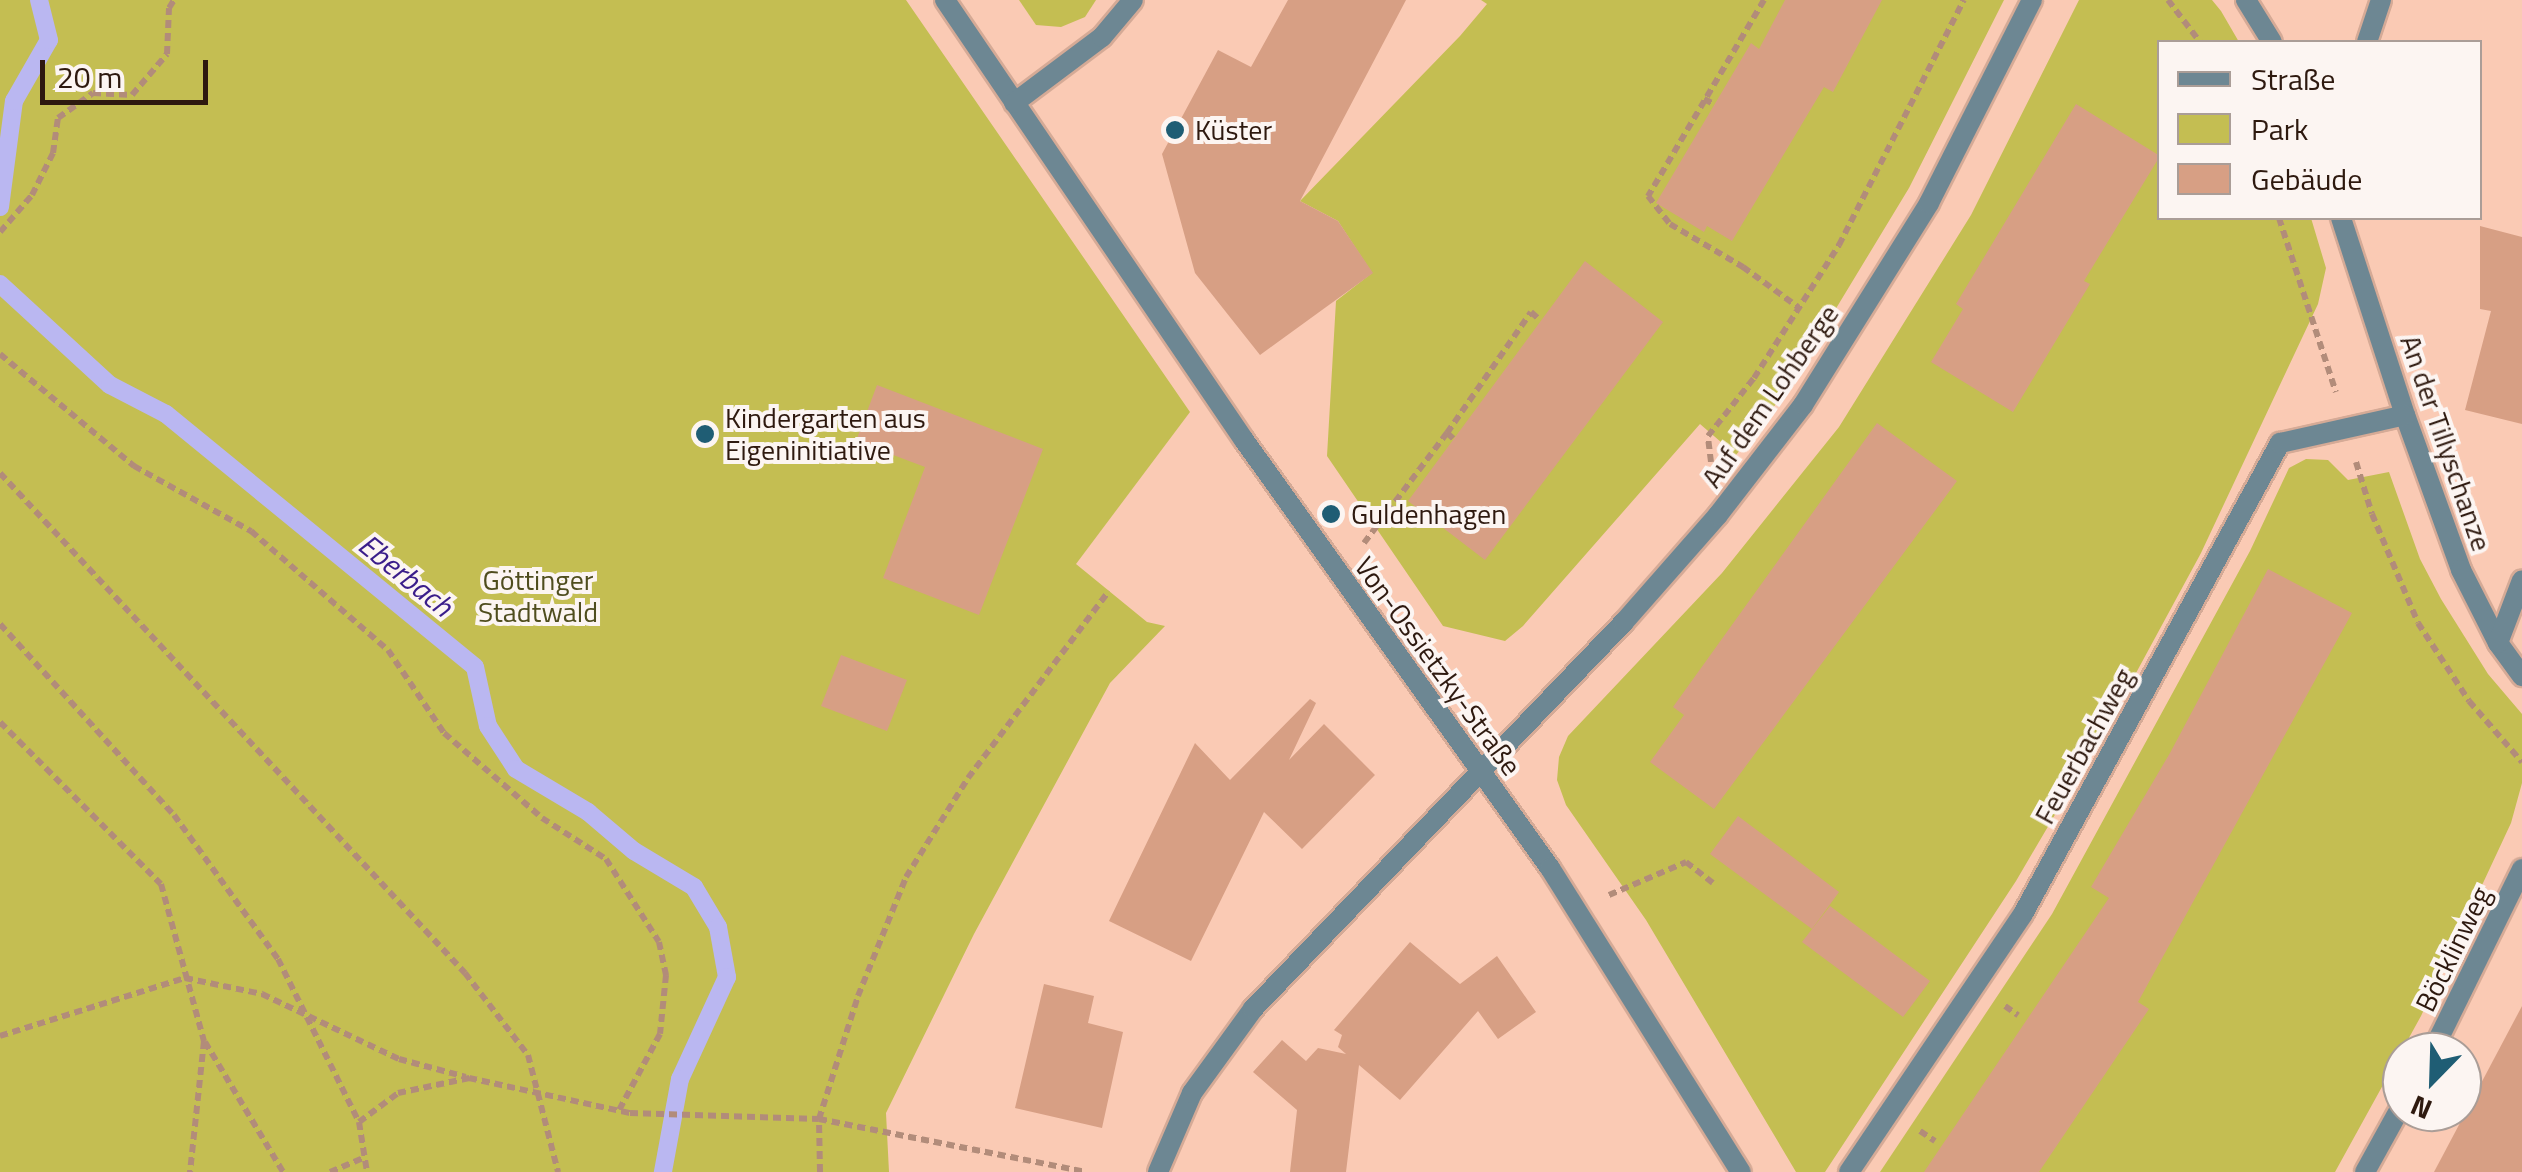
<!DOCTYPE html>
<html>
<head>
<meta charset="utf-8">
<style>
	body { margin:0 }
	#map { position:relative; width:2522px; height:1172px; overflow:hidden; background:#facab4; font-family:"Titillium Web",sans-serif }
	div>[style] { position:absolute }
	.green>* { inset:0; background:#c4be52 }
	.stream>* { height:18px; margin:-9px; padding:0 9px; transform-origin:9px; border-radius:9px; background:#bab7f1 }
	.building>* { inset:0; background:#d79f84 }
	.path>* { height:6px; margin-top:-3px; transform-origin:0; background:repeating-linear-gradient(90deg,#b28c7a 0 8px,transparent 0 13px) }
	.roads { filter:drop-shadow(2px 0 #d5aa96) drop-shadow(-2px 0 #d5aa96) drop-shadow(0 2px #d5aa96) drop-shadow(0 -2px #d5aa96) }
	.street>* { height:20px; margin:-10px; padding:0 10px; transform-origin:10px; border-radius:10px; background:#6d8793 }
	.dots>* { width:28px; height:28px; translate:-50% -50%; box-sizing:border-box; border:5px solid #fcf5f2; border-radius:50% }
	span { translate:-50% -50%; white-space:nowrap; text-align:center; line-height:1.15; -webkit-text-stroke:8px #fcf5f2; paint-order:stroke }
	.poi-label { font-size:28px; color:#2e190f }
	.left { translate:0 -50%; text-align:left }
	.street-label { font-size:28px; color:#2e190f }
	.park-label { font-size:28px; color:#4f4d1e }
	.water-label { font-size:30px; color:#3a1d8a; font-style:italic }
	.legend { position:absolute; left:2157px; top:40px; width:325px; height:180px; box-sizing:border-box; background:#fcf5f2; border:2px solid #aa9d97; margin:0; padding:12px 18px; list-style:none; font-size:30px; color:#2e190f }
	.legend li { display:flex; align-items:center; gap:20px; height:50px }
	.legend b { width:50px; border:2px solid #aa9d97 }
	.north { position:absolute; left:2382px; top:1032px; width:100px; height:100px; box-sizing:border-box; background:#fcf5f2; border:2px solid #aa9d97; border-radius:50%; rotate:203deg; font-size:28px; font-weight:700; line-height:40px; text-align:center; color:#2e190f }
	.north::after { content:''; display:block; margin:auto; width:35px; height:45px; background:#1f5d74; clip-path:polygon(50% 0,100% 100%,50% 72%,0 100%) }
	.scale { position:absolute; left:40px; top:60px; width:168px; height:45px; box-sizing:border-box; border:5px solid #2e190f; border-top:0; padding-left:12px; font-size:30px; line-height:35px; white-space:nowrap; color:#2e190f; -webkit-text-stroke:8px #fcf5f2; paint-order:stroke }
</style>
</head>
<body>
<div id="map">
	<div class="green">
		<div style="clip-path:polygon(0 0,906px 0,1190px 412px,1076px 564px,1147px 622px,1165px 626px,1110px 683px,974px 934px,886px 1113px,889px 1172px,0 1172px)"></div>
		<div style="clip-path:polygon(1019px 0,1096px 0,1085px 17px,1061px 27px,1036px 25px)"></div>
		<div style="clip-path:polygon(1481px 0,2004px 0,1909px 188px,1786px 391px,1736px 455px,1700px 424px,1523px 626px,1505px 641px,1443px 626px,1327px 456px,1336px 301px,1372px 273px,1338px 221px,1300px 201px,1460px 36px,1487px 4px)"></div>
		<div style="clip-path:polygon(2079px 0,2212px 0,2221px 11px,2239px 42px,2160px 42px,2160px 218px,2311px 218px,2326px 268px,2318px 304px,2201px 553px,2110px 721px,2016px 881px,1825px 1172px,1796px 1172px,1646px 920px,1566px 805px,1557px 780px,1559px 757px,1568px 736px,1722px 573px,1839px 427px,1971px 215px)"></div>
		<div style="clip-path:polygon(2306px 459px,2328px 460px,2348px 480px,2389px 472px,2420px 559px,2441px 599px,2488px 674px,2522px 714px,2522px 783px,2511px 823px,2421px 1016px,2335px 1172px,1880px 1172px,2052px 914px,2250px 551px,2289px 468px)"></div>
	</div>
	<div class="stream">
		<div style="left:0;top:207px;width:107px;rotate:-82.5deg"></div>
		<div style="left:14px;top:101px;width:70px;rotate:-60.2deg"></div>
		<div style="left:49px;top:40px;width:41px;rotate:-104deg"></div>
		<div style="left:0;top:284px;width:149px;rotate:42.6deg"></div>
		<div style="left:110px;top:385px;width:63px;rotate:27.4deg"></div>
		<div style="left:166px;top:414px;width:399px;rotate:39.3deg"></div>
		<div style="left:475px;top:667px;width:60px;rotate:77.6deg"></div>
		<div style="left:488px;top:726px;width:51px;rotate:56.9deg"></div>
		<div style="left:516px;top:769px;width:84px;rotate:30.8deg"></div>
		<div style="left:588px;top:812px;width:60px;rotate:40.3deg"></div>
		<div style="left:634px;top:851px;width:70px;rotate:31deg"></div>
		<div style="left:694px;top:887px;width:47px;rotate:59deg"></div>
		<div style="left:718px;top:927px;width:51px;rotate:79.8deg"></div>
		<div style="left:727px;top:977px;width:112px;rotate:114.7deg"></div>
		<div style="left:680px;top:1079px;width:95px;rotate:100.4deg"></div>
	</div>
	<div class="building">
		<div style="clip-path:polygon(1288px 0,1406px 0,1300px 201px,1338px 221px,1373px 273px,1260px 355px,1195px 273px,1162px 154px,1218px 50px,1251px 67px)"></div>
		<div style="clip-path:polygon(1785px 0,1882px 0,1833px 92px,1824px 87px,1732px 241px,1707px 226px,1704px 232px,1656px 203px,1751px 43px,1759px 49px)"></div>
		<div style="clip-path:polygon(2076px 104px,2160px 156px,2084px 281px,2090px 284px,2013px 412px,1931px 362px,1963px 309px,1956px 304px)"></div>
		<div style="clip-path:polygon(2480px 226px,2522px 237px,2522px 424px,2465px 410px,2491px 311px,2480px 309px)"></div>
		<div style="clip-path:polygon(1585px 261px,1663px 322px,1485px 560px,1408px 501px)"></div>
		<div style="clip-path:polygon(877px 385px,1043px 449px,979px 615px,883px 578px,925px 467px,856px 441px)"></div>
		<div style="clip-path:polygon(1877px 423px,1957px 481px,1714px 809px,1650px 762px,1684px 715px,1673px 707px)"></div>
		<div style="clip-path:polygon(2268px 569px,2352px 613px,2138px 1002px,2149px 1009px,2039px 1172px,1924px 1172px,2109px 898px,2091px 887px,2170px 753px)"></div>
		<div style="clip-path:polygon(841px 655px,907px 680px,887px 731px,821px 706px)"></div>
		<div style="clip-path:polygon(1310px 699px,1316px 703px,1289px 760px,1324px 724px,1375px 775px,1302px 849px,1264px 812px,1191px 961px,1109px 921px,1195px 743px,1230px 780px)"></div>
		<div style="clip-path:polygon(1738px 816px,1839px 892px,1812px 929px,1710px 854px)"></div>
		<div style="clip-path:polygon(1830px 906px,1930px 981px,1903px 1017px,1802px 942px)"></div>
		<div style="clip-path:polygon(1410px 942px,1460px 984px,1497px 956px,1536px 1012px,1498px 1039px,1478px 1011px,1400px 1100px,1359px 1065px,1346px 1172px,1290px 1172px,1297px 1110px,1253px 1072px,1282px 1040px,1306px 1061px,1318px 1048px,1346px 1054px,1338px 1047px,1342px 1035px,1334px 1030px)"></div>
		<div style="clip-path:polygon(1044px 984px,1094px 996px,1088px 1023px,1123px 1032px,1102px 1128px,1015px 1108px)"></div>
		<div style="clip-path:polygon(2522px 1006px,2522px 1172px,2434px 1172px)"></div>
	</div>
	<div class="path">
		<div style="left:1764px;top:0;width:228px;rotate:120.6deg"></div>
		<div style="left:1648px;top:196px;width:36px;rotate:52deg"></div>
		<div style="left:1670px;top:224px;width:85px;rotate:30.5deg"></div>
		<div style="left:1743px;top:267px;width:68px;rotate:36deg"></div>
		<div style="left:2168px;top:0;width:53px;rotate:52.7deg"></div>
		<div style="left:1704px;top:99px;width:11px;rotate:27deg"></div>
		<div style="left:2279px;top:218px;width:183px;rotate:71.9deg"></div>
		<div style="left:0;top:232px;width:49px;rotate:-49.1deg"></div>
		<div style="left:32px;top:195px;width:47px;rotate:-63.4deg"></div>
		<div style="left:53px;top:153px;width:35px;rotate:-82deg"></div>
		<div style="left:58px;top:118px;width:43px;rotate:-35.5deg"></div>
		<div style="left:93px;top:93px;width:39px;rotate:3deg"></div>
		<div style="left:132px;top:95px;width:54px;rotate:-49.5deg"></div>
		<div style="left:167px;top:54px;width:46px;rotate:-87.5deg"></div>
		<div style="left:169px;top:8px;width:9px;rotate:-58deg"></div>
		<div style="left:0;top:354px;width:175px;rotate:39.9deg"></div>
		<div style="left:134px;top:466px;width:134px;rotate:29.1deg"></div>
		<div style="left:251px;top:531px;width:181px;rotate:41deg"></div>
		<div style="left:388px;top:650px;width:100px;rotate:56deg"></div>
		<div style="left:444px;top:733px;width:130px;rotate:40.9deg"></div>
		<div style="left:542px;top:818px;width:76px;rotate:32.6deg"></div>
		<div style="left:606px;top:859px;width:98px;rotate:57.4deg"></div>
		<div style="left:659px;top:942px;width:34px;rotate:78deg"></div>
		<div style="left:666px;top:975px;width:59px;rotate:95.8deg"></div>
		<div style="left:660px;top:1034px;width:86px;rotate:118.3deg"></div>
		<div style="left:1447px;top:433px;width:147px;rotate:-55.2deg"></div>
		<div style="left:1531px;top:312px;width:12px;rotate:42deg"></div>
		<div style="left:1711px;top:462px;width:26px;rotate:-97deg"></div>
		<div style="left:1708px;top:436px;width:74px;rotate:-51.6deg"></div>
		<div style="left:1754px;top:378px;width:158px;rotate:-57.4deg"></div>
		<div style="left:1839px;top:245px;width:275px;rotate:-63deg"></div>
		<div style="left:2356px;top:462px;width:54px;rotate:72.9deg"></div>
		<div style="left:2372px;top:514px;width:118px;rotate:67.1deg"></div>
		<div style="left:2418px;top:623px;width:93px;rotate:56.8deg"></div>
		<div style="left:2469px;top:701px;width:81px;rotate:49deg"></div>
		<div style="left:0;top:473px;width:683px;rotate:47.08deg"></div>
		<div style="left:465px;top:973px;width:103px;rotate:52.5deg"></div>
		<div style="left:528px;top:1055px;width:121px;rotate:75.6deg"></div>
		<div style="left:1364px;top:543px;width:138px;rotate:-53deg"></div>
		<div style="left:1447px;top:433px;width:11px;rotate:41deg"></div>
		<div style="left:0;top:624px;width:258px;rotate:47.7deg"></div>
		<div style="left:174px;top:815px;width:178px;rotate:54.2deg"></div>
		<div style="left:278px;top:959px;width:182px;rotate:63.6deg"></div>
		<div style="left:359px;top:1122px;width:51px;rotate:80.9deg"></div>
		<div style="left:0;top:722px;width:228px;rotate:45.2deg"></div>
		<div style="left:161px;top:884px;width:163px;rotate:74.7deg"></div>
		<div style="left:204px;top:1041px;width:132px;rotate:96.1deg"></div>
		<div style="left:1609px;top:895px;width:84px;rotate:-23.2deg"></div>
		<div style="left:1686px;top:862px;width:34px;rotate:38deg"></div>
		<div style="left:2005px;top:1006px;width:16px;rotate:35deg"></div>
		<div style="left:0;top:1036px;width:194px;rotate:-17.4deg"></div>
		<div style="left:185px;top:978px;width:79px;rotate:11.7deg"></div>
		<div style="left:262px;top:994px;width:152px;rotate:25.4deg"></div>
		<div style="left:399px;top:1059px;width:69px;rotate:15deg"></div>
		<div style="left:205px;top:1042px;width:152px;rotate:59deg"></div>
		<div style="left:359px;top:1122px;width:49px;rotate:-36.6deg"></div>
		<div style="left:398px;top:1093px;width:73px;rotate:-11.9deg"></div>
		<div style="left:469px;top:1078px;width:165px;rotate:12.3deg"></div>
		<div style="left:630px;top:1113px;width:189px;rotate:1.8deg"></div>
		<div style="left:819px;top:1119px;width:272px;rotate:11.2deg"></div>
		<div style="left:1920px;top:1131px;width:18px;rotate:34deg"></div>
		<div style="left:330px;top:1172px;width:36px;rotate:-23deg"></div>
		<div style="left:820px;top:1172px;width:53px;rotate:-91.1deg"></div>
		<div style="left:819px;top:1119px;width:129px;rotate:-72.4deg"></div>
		<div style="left:858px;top:996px;width:128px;rotate:-68deg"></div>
		<div style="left:906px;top:877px;width:117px;rotate:-57.9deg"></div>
		<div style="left:968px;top:778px;width:234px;rotate:-53deg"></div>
	</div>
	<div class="roads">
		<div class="street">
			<div style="left:945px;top:0;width:532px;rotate:55.8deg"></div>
			<div style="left:1244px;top:440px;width:526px;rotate:54.44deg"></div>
			<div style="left:1550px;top:868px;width:359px;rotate:57.9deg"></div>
			<div style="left:2246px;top:0;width:49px;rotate:58.2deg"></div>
			<div style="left:2367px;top:42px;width:44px;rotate:-71.6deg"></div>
			<div style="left:1014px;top:103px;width:110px;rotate:-36.9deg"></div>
			<div style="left:1102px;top:37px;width:48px;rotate:-50deg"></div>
			<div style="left:2341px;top:218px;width:207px;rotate:72deg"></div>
			<div style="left:2405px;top:415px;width:165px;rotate:70.1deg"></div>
			<div style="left:2461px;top:570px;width:82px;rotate:63.1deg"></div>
			<div style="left:2498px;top:643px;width:41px;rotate:54deg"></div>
			<div style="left:2498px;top:643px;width:67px;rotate:-69.1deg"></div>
			<div style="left:2432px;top:1052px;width:204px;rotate:-63.8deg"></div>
			<div style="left:1158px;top:1172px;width:86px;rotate:-66.7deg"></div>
			<div style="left:1192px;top:1093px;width:104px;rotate:-54deg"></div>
			<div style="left:1253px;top:1009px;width:536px;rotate:-46.21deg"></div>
			<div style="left:1624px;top:622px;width:142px;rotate:-48.7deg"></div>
			<div style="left:1718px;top:515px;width:139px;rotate:-52.3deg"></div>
			<div style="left:1803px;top:405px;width:238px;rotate:-58deg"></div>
			<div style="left:1929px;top:203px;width:228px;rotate:-63.1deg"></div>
			<div style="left:1849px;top:1172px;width:311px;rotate:-56deg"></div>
			<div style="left:2023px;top:914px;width:537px;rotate:-61.38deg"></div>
			<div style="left:2280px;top:443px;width:128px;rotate:-12.6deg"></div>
			<div style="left:2365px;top:1172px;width:77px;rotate:-61.1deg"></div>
		</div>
	</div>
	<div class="dots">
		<div style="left:1175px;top:130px;background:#1f5d74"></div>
		<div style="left:705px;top:434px;background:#1f5d74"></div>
		<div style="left:1331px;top:514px;background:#1f5d74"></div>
	</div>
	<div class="poi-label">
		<span class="left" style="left:1195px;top:130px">Küster</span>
		<span class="left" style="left:725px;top:434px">Kindergarten aus<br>Eigeninitiative</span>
		<span class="left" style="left:1351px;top:514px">Guldenhagen</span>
	</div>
	<div class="street-label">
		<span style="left:1770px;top:396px;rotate:-55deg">Auf dem Lohberge</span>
		<span style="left:2446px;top:443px;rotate:71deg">An der Tillyschanze</span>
		<span style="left:1438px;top:666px;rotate:54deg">Von-Ossietzky-Straße</span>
		<span style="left:2084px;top:746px;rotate:-61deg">Feuerbachweg</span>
		<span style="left:2453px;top:949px;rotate:-64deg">Böcklinweg</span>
	</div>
	<div class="park-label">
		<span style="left:538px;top:596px">Göttinger<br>Stadtwald</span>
	</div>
	<div class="water-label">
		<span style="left:406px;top:575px;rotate:39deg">Eberbach</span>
	</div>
	<ul class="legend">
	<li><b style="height:12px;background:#6d8793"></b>Straße</li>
	<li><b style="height:28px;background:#c4be52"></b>Park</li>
	<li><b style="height:28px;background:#d79f84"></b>Gebäude</li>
	</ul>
	<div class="north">N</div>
	<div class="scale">20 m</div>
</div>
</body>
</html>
